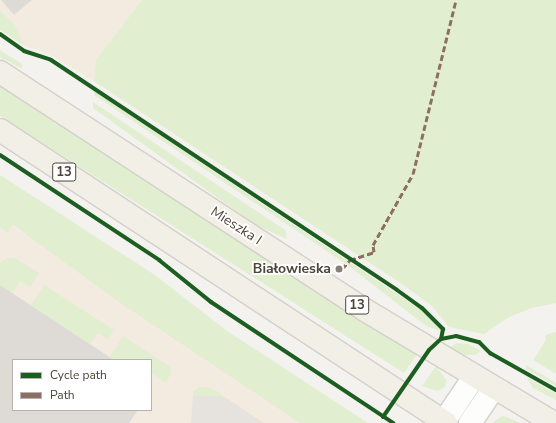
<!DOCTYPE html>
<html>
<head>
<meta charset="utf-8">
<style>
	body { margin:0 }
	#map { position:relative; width:556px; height:423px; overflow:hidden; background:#f4f2ee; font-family:"Nunito Sans",sans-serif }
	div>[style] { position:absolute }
	.commercial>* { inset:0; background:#f3ebdf }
	.green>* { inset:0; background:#e1eecf }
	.parking>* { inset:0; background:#e6e3df }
	.building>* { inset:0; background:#dedbd6 }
	.roads { filter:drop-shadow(1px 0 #d2d0cb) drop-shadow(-1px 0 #d2d0cb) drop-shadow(0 1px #d2d0cb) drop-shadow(0 -1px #d2d0cb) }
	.minor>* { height:22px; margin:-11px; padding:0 11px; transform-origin:11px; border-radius:11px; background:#fdfdfc }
	.major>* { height:22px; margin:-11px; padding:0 11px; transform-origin:11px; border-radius:11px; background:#f2efe6 }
	.quiet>* { height:3px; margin-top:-1.5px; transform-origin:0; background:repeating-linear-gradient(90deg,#8d6e63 0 6px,transparent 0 9px) }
	.cycleway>* { height:4px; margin:-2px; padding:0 2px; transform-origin:2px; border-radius:2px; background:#1b5e20 }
	.dots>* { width:11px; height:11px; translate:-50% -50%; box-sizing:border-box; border:2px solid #fff; border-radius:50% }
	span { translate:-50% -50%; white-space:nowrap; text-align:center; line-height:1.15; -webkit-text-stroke:3.5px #fff; paint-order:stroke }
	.shield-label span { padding:1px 3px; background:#fff; border:1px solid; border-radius:3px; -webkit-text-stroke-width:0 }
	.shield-label { font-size:13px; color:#4b4439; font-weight:700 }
	.street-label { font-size:14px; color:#4b4439 }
	.poi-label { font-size:14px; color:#4b4439; font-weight:700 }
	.right { translate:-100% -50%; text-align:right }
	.legend { position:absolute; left:12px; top:359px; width:140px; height:52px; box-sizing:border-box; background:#fff; border:1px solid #b7b4b0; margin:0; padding:5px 7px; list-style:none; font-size:12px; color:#4b4439 }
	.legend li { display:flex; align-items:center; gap:8px; height:20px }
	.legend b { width:20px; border:1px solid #b7b4b0 }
</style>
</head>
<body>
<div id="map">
	<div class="commercial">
		<div style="clip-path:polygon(0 0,142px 0,96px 60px,94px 81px,54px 57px,24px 45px,0 30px)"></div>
		<div style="clip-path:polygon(evenodd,0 218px,314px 423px,0 423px,0 218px,13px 360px,151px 360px,151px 410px,13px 410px,13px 360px)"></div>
	</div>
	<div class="green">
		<div style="clip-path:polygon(142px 0,556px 0,556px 303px,532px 308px,509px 317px,484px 334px,449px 327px,432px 306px,399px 282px,94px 81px,96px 60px)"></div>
		<div style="clip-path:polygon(0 11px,14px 24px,24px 45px,0 30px)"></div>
		<div style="clip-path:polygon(0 50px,22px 64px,22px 69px,0 57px)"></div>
		<div style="clip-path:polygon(0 84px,228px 235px,417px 354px,404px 373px,0 116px)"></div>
		<div style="clip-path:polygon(94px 91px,421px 310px,441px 331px,426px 326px,349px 266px,94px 95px)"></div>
		<div style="clip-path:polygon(93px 102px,285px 230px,287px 239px,258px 226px,233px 209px,93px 108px)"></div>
		<div style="clip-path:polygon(0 175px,155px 275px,227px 331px,368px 423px,300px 423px,122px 304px,13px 225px,8px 233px,0 228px)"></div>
		<div style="clip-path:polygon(7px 258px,15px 258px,39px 273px,30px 287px,20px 281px,12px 293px,0 285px,0 263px)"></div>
		<div style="clip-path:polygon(44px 285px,114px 330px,108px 339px,98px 333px,90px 344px,31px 305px)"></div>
		<div style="clip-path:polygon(556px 332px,556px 374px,533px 360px,546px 340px,545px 335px)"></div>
		<div style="clip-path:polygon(123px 336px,170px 367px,171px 373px,166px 383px,151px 373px,151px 360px,114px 360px,110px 357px)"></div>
		<div style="clip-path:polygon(457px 343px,468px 344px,481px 351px,475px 355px,460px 355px,448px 348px)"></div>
		<div style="clip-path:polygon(526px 365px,556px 383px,556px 386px,526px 369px)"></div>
		<div style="clip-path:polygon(436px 366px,446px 380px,445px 387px,437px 391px,422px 386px)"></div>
		<div style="clip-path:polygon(526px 377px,556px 394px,556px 400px,533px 388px)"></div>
		<div style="clip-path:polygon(206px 387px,217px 391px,225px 398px,193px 395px,193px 391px,198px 388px)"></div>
		<div style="clip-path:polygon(502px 416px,507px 417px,520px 423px,492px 423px)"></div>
	</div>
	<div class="parking">
		<div style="clip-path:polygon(193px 395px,225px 397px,264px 423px,191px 423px)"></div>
	</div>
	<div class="building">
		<div style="clip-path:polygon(1px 0,32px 0,14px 15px)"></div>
		<div style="clip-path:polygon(0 285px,114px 360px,13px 360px,13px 410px,138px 410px,129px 423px,0 423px)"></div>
	</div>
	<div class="roads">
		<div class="minor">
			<div style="left:443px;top:423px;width:55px;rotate:-56deg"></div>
			<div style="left:470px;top:423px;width:42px;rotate:-55.6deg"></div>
		</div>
		<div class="major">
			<div style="left:0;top:72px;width:436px;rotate:33.1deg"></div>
			<div style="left:365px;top:310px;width:220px;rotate:30.9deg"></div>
			<div style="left:0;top:130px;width:534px;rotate:33.3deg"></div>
		</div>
	</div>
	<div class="quiet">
		<div style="left:342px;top:269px;width:12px;rotate:-48deg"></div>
		<div style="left:350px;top:260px;width:25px;rotate:-18deg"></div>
		<div style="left:374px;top:252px;width:7px;rotate:-98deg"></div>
		<div style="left:373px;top:245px;width:81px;rotate:-60.6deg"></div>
		<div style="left:413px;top:174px;width:179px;rotate:-76.1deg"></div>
	</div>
	<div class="cycleway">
		<div style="left:0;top:34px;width:29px;rotate:35deg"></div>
		<div style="left:24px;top:51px;width:28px;rotate:18deg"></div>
		<div style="left:51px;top:60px;width:415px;rotate:33.6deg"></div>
		<div style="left:397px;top:290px;width:31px;rotate:36deg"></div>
		<div style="left:422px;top:308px;width:30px;rotate:45deg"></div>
		<div style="left:443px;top:329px;width:10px;rotate:101deg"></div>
		<div style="left:0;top:155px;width:191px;rotate:33.4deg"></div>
		<div style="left:159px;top:260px;width:67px;rotate:38.9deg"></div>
		<div style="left:211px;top:302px;width:219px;rotate:33.6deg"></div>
		<div style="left:383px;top:417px;width:81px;rotate:-55.5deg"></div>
		<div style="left:429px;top:350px;width:16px;rotate:-43deg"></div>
		<div style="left:441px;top:339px;width:15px;rotate:-11deg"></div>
		<div style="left:456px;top:336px;width:24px;rotate:15deg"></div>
		<div style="left:479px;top:342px;width:16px;rotate:45deg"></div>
		<div style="left:490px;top:353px;width:76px;rotate:29.3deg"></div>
	</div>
	<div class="dots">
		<div style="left:339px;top:269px;background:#868178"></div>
	</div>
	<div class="shield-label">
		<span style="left:64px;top:172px">13</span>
		<span style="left:357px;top:305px">13</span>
	</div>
	<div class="street-label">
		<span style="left:236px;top:226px;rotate:33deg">Mieszka I</span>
	</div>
	<div class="poi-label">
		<span class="right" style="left:331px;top:269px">Białowieska</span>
	</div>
	<ul class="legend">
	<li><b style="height:5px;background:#1b5e20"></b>Cycle path</li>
	<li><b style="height:5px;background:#8d6e63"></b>Path</li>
	</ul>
</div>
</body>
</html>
